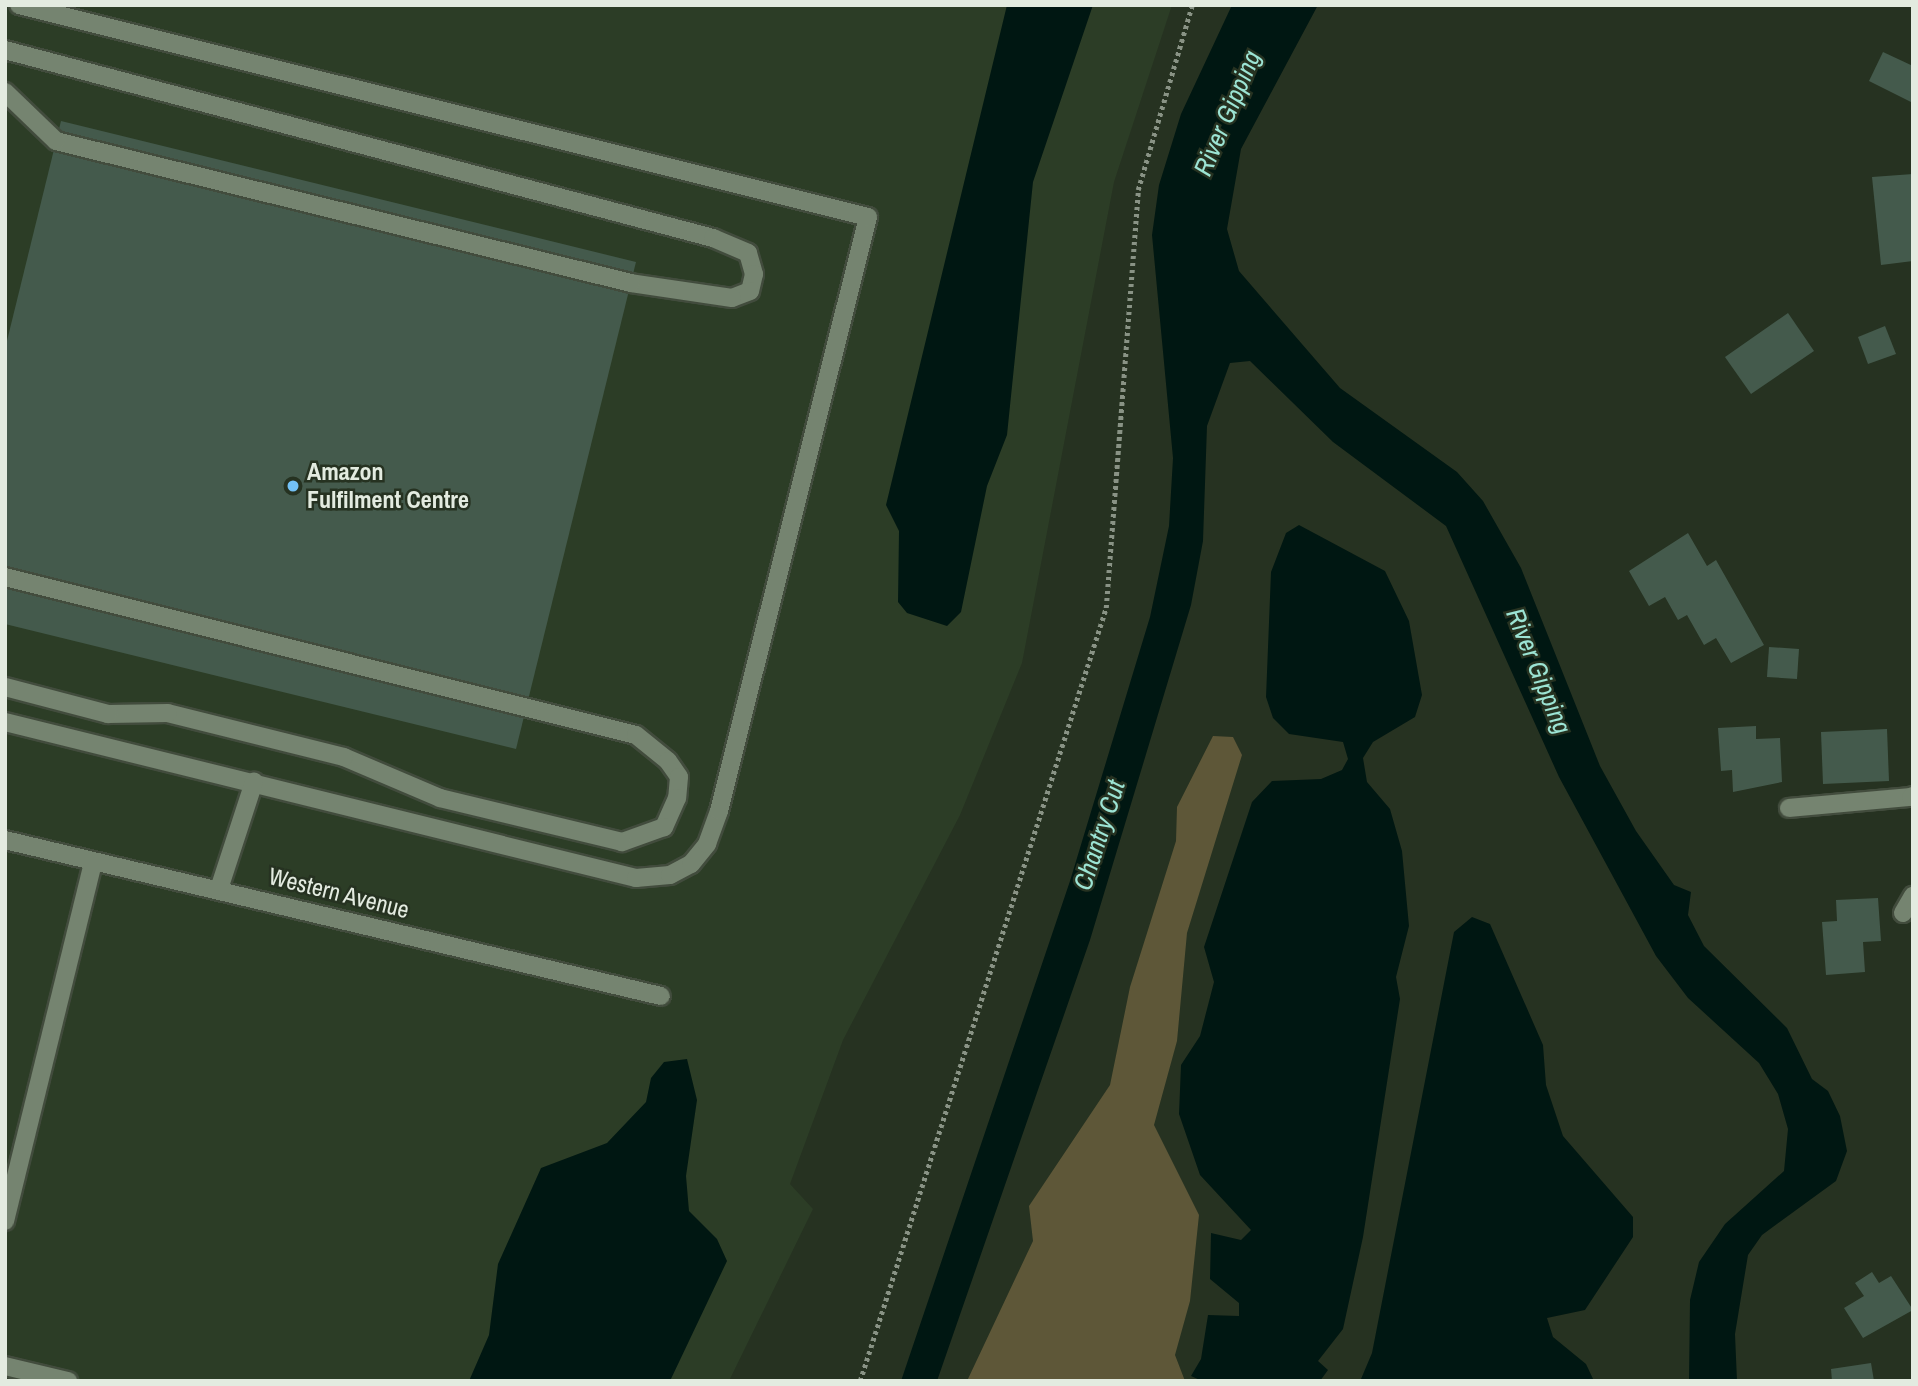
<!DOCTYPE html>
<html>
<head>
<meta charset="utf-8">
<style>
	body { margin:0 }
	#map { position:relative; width:1918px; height:1386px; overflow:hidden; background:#263221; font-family:"Archivo Narrow",sans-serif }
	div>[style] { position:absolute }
	.built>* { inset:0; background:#2c3d26 }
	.forest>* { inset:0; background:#5e5738 }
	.water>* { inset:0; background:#001712 }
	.building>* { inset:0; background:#445a4c }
	.path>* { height:4.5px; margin-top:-2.25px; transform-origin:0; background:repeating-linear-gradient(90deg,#899385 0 3.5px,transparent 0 7px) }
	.roads { filter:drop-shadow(2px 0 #424c3d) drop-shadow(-2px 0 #424c3d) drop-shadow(0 2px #424c3d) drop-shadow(0 -2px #424c3d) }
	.lane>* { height:18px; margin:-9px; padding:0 9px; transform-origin:9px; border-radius:9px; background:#758470 }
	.street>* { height:18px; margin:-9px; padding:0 9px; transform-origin:9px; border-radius:9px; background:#758470 }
	.dots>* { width:19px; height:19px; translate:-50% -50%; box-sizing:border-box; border:4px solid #263221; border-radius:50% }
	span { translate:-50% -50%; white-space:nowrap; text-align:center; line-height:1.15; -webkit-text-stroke:5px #263221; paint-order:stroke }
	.poi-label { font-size:24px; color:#e3ebe0; font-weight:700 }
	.left { translate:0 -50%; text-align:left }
	.street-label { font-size:24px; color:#e3ebe0 }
	.water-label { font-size:26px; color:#9ce4d4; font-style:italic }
	.frame { position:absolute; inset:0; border:7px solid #e3ebe0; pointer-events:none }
</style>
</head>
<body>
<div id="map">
	<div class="built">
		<div style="clip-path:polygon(5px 5px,1172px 5px,1114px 182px,1022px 663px,960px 815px,843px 1040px,790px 1184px,813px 1209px,729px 1381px,5px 1381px)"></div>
	</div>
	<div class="forest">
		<div style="clip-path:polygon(1213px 736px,1233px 737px,1242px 755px,1187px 933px,1177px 1041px,1154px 1125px,1199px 1215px,1190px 1301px,1175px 1355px,1185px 1381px,967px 1381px,1033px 1241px,1029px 1206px,1110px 1085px,1130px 987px,1176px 841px,1177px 807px)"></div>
	</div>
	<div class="water">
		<div style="clip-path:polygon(1007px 5px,1093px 5px,1033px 182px,1007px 435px,987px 486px,961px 612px,947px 626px,907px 613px,898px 602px,899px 531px,886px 505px)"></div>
		<div style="clip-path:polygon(1232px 5px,1318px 5px,1241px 149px,1227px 229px,1239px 271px,1340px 388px,1457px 472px,1483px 501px,1521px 568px,1600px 766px,1636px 831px,1674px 885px,1691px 892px,1688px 915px,1704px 946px,1787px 1028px,1812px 1079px,1828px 1091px,1840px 1116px,1847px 1151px,1836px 1181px,1762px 1235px,1748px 1255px,1735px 1334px,1737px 1381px,1689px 1381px,1690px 1300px,1699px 1262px,1725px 1224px,1784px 1171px,1788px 1129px,1778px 1094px,1759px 1063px,1688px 998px,1656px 956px,1559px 777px,1446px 526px,1333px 442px,1250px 361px,1230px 363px,1207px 426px,1203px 541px,1191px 605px,1090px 940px,937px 1381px,901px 1381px,1070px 881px,1150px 617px,1169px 526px,1173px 458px,1152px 235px,1159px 185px,1181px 114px)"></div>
		<div style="clip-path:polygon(1299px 525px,1385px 571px,1409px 621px,1422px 695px,1415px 717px,1373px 742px,1363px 758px,1367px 782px,1390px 809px,1402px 851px,1409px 926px,1396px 977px,1400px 999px,1363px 1237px,1343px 1329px,1318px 1361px,1328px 1370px,1320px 1381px,1202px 1381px,1191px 1376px,1201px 1359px,1208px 1315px,1239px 1316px,1239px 1303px,1210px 1279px,1211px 1233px,1241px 1240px,1251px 1230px,1200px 1175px,1179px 1114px,1181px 1065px,1200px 1036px,1214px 982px,1204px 947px,1252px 802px,1272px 781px,1321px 779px,1342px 770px,1348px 759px,1343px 742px,1289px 734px,1273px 718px,1266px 697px,1271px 572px,1286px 533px)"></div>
		<div style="clip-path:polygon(1472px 917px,1490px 924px,1543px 1045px,1546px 1085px,1563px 1136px,1633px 1217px,1633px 1237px,1585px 1310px,1547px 1318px,1553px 1337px,1586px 1364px,1594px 1381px,1361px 1379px,1372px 1353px,1454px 932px)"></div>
		<div style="clip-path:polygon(687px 1059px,697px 1100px,686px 1176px,689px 1211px,717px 1239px,727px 1261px,670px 1381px,469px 1381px,489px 1335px,498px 1264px,541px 1168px,607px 1143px,646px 1102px,651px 1078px,664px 1062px)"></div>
	</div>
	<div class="building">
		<div style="clip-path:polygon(1883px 52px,1913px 66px,1913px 103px,1869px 81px)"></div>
		<div style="clip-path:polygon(61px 121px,636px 262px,516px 749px,5px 624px,5px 349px)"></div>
		<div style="clip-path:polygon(1913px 174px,1913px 261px,1881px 265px,1872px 177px)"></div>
		<div style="clip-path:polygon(1788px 313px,1814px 351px,1751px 394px,1725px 357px)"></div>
		<div style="clip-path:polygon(1885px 326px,1896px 354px,1868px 364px,1858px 337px)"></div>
		<div style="clip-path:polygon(1688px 533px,1707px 566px,1716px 560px,1764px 645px,1731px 663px,1716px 638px,1704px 645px,1687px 615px,1678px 620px,1665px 597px,1649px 606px,1629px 571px)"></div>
		<div style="clip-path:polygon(1769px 647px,1799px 649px,1797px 679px,1767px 677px)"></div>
		<div style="clip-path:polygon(1756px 726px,1756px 739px,1780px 738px,1782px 782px,1733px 792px,1732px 770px,1721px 771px,1718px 728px)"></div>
		<div style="clip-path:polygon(1887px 729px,1889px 781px,1823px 784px,1821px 732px)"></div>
		<div style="clip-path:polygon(1878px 898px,1881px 941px,1863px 942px,1865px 972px,1826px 975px,1822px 922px,1837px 921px,1836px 900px)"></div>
		<div style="clip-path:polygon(1872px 1272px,1879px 1283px,1891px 1276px,1913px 1310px,1863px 1338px,1844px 1308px,1864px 1296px,1855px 1283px)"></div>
		<div style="clip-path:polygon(1871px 1363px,1874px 1381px,1832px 1381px,1831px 1369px)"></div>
	</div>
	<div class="path">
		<div style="left:860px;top:1381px;width:811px;rotate:-72.35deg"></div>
		<div style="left:1106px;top:608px;width:419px;rotate:-85.6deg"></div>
		<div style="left:1138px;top:190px;width:193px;rotate:-73.7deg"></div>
	</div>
	<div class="roads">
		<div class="lane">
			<div style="left:5px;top:50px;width:733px;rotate:14.87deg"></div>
			<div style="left:713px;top:238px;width:38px;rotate:23deg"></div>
			<div style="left:748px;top:253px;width:22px;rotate:74deg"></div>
			<div style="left:754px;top:274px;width:17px;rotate:103deg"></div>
			<div style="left:750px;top:291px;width:19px;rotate:159deg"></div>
			<div style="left:732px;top:298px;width:102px;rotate:-171.6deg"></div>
			<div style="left:631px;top:283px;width:592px;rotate:-166.13deg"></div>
			<div style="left:56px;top:141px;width:71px;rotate:-136.1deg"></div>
			<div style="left:5px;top:577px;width:650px;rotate:14.06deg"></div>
			<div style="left:636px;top:735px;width:41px;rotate:39.1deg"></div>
			<div style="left:668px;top:761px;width:19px;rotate:55deg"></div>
			<div style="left:679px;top:777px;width:21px;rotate:95deg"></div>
			<div style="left:677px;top:798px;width:32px;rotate:114deg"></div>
			<div style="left:664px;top:827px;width:45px;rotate:160.3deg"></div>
			<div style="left:622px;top:842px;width:187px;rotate:-166.4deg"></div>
			<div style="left:440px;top:798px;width:104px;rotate:-156.9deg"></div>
			<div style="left:344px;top:757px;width:181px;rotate:-166deg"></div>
			<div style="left:168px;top:713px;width:60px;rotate:179deg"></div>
			<div style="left:108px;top:714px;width:106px;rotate:-165.3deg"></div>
			<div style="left:5px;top:722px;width:650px;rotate:13.89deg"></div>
			<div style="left:636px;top:878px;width:34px;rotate:-5deg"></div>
			<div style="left:670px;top:875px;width:24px;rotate:-28deg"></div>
			<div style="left:691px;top:864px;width:26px;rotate:-51deg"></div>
			<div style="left:707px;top:844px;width:35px;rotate:-70deg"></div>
			<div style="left:719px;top:811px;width:612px;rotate:-75.92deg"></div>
			<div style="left:868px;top:217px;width:875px;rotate:-165.98deg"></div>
			<div style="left:1789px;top:808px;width:122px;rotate:-5.2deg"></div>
			<div style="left:219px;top:889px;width:113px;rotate:-71.9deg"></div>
			<div style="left:1903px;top:913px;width:20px;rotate:-60deg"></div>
			<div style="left:5px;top:1221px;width:369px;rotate:-76.2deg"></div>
			<div style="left:5px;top:1366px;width:65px;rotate:13.4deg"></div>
		</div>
		<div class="street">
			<div style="left:1911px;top:797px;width:2px;rotate:-27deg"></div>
			<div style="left:5px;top:840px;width:674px;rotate:13.38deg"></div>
		</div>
	</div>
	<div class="dots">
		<div style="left:293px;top:486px;background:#73c1f5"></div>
	</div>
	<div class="poi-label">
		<span class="left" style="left:307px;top:486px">Amazon<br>Fulfilment Centre</span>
	</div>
	<div class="street-label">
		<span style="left:339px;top:893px;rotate:14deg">Western Avenue</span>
	</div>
	<div class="water-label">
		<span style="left:1227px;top:113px;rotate:-67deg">River Gipping</span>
		<span style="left:1539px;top:671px;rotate:68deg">River Gipping</span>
		<span style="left:1099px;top:835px;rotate:-72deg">Chantry Cut</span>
	</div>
	<div class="frame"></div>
</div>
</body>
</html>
